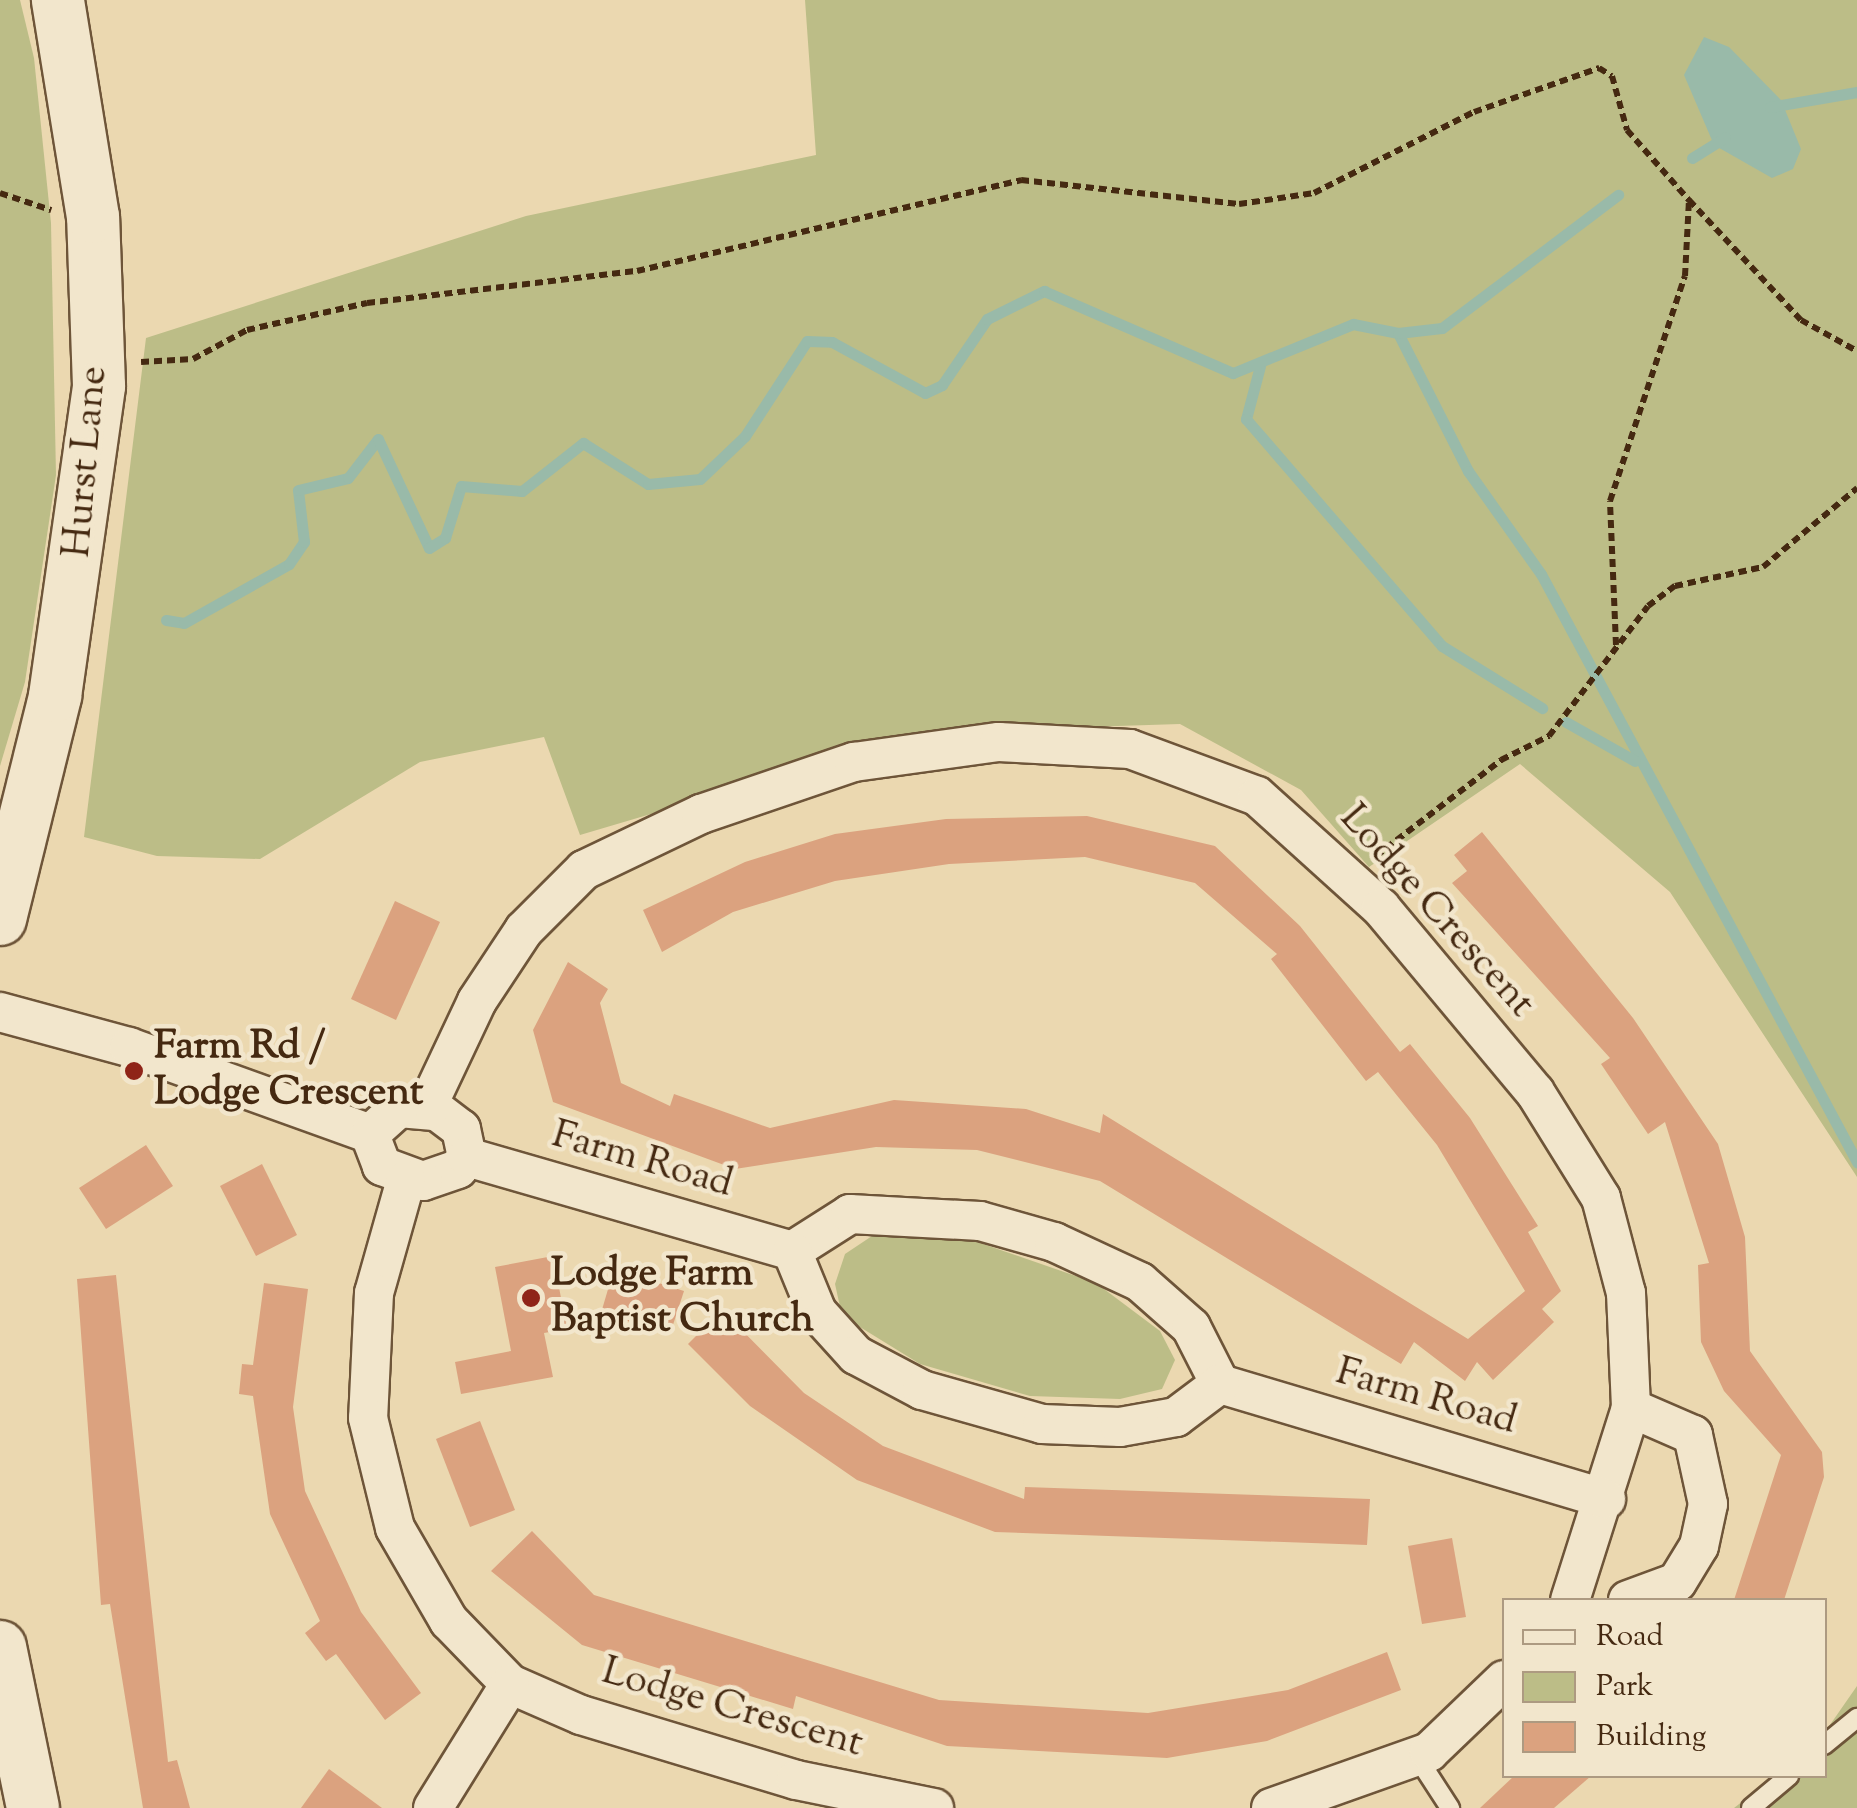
<!DOCTYPE html>
<html>
<head>
<meta charset="utf-8">
<style>
	body { margin:0 }
	#map { position:relative; width:1857px; height:1808px; overflow:hidden; background:#ebd8b0; font-family:"Sorts Mill Goudy",serif }
	div>[style] { position:absolute }
	.green>* { inset:0; background:#bcbd87 }
	.water>* { inset:0; background:#99baa9 }
	.stream>* { height:11px; margin:-5.5px; padding:0 5.5px; transform-origin:5.5px; border-radius:5.5px; background:#99baa9 }
	.building>* { inset:0; background:#dba27f }
	.path>* { height:6px; margin-top:-3px; transform-origin:0; background:repeating-linear-gradient(90deg,#452911 0 8px,transparent 0 13px) }
	.roads { filter:drop-shadow(2px 0 #6e5539) drop-shadow(-2px 0 #6e5539) drop-shadow(0 2px #6e5539) drop-shadow(0 -2px #6e5539) }
	.lane>* { height:18px; margin:-9px; padding:0 9px; transform-origin:9px; border-radius:9px; background:#f2e6cc }
	.street>* { height:38px; margin:-19px; padding:0 19px; transform-origin:19px; border-radius:19px; background:#f2e6cc }
	.secondary>* { height:52px; margin:-26px; padding:0 26px; transform-origin:26px; border-radius:26px; background:#f2e6cc }
	.dots>* { width:28px; height:28px; translate:-50% -50%; box-sizing:border-box; border:5px solid #f2e6cc; border-radius:50% }
	span { translate:-50% -50%; white-space:nowrap; text-align:center; line-height:1.15; -webkit-text-stroke:9px #f2e6cc; paint-order:stroke }
	.street-label { font-size:40px; color:#452911 }
	.poi-label { font-size:40px; color:#452911; font-weight:700 }
	.left { translate:0 -50%; text-align:left }
	.legend { position:absolute; left:1502px; top:1598px; width:325px; height:180px; box-sizing:border-box; background:#f2e6cc; border:2px solid #ad9a81; margin:0; padding:12px 18px; list-style:none; font-size:30px; color:#452911 }
	.legend li { display:flex; align-items:center; gap:20px; height:50px }
	.legend b { width:50px; border:2px solid #ad9a81 }
</style>
</head>
<body>
<div id="map">
	<div class="green">
		<div style="clip-path:polygon(0 0,20px 0,34px 58px,51px 223px,56px 475px,25px 682px,0 766px)"></div>
		<div style="clip-path:polygon(805px 0,1857px 0,1857px 1177px,1670px 892px,1520px 764px,1369px 867px,1301px 790px,1180px 724px,927px 732px,580px 835px,544px 737px,420px 762px,260px 859px,157px 856px,84px 837px,146px 338px,526px 216px,816px 155px)"></div>
		<div style="clip-path:polygon(872px 1236px,963px 1237px,1096px 1283px,1160px 1331px,1175px 1360px,1162px 1389px,1120px 1399px,1030px 1396px,920px 1364px,842px 1316px,835px 1284px,845px 1254px)"></div>
		<div style="clip-path:polygon(1857px 1686px,1857px 1808px,1734px 1808px,1775px 1776px,1824px 1776px,1825px 1732px)"></div>
	</div>
	<div class="water">
		<div style="clip-path:polygon(1704px 37px,1729px 47px,1781px 100px,1801px 149px,1793px 169px,1772px 178px,1714px 145px,1684px 75px)"></div>
	</div>
	<div class="stream">
		<div style="left:1770px;top:107px;width:88px;rotate:-9.8deg"></div>
		<div style="left:1692px;top:158px;width:39px;rotate:-32deg"></div>
		<div style="left:1398px;top:333px;width:155px;rotate:63.1deg"></div>
		<div style="left:1468px;top:471px;width:126px;rotate:54.7deg"></div>
		<div style="left:1541px;top:574px;width:668px;rotate:61.75deg"></div>
		<div style="left:1260px;top:366px;width:55px;rotate:104.8deg"></div>
		<div style="left:1246px;top:419px;width:300px;rotate:49.2deg"></div>
		<div style="left:1442px;top:646px;width:118px;rotate:31.8deg"></div>
		<div style="left:166px;top:620px;width:18px;rotate:9deg"></div>
		<div style="left:184px;top:623px;width:120px;rotate:-29.3deg"></div>
		<div style="left:289px;top:564px;width:27px;rotate:-56deg"></div>
		<div style="left:304px;top:542px;width:52px;rotate:-96.6deg"></div>
		<div style="left:298px;top:490px;width:51px;rotate:-13.5deg"></div>
		<div style="left:348px;top:478px;width:49px;rotate:-52.4deg"></div>
		<div style="left:378px;top:439px;width:120px;rotate:64.9deg"></div>
		<div style="left:429px;top:548px;width:19px;rotate:-32deg"></div>
		<div style="left:445px;top:538px;width:54px;rotate:-72.9deg"></div>
		<div style="left:461px;top:486px;width:61px;rotate:4.7deg"></div>
		<div style="left:522px;top:491px;width:78px;rotate:-38.2deg"></div>
		<div style="left:583px;top:443px;width:77px;rotate:32.2deg"></div>
		<div style="left:648px;top:484px;width:52px;rotate:-5.5deg"></div>
		<div style="left:700px;top:479px;width:62px;rotate:-43.7deg"></div>
		<div style="left:745px;top:436px;width:113px;rotate:-56.9deg"></div>
		<div style="left:807px;top:341px;width:25px;rotate:2deg"></div>
		<div style="left:832px;top:342px;width:106px;rotate:28.7deg"></div>
		<div style="left:925px;top:393px;width:19px;rotate:-25deg"></div>
		<div style="left:942px;top:385px;width:80px;rotate:-55.7deg"></div>
		<div style="left:987px;top:319px;width:64px;rotate:-26.2deg"></div>
		<div style="left:1044px;top:291px;width:206px;rotate:23.5deg"></div>
		<div style="left:1233px;top:373px;width:130px;rotate:-22.2deg"></div>
		<div style="left:1353px;top:324px;width:46px;rotate:11.3deg"></div>
		<div style="left:1398px;top:333px;width:44px;rotate:-6.5deg"></div>
		<div style="left:1442px;top:328px;width:221px;rotate:-37.1deg"></div>
		<div style="left:1566px;top:722px;width:79px;rotate:29.5deg"></div>
	</div>
	<div class="building">
		<div style="clip-path:polygon(1087px 816px,1215px 846px,1300px 926px,1400px 1052px,1410px 1044px,1470px 1118px,1538px 1226px,1528px 1232px,1561px 1291px,1542px 1309px,1554px 1322px,1493px 1380px,1477px 1362px,1465px 1381px,1414px 1342px,1401px 1364px,1100px 1181px,977px 1150px,876px 1147px,735px 1169px,553px 1102px,533px 1030px,568px 962px,608px 989px,600px 1003px,621px 1083px,670px 1106px,674px 1094px,770px 1128px,894px 1100px,1026px 1109px,1100px 1133px,1103px 1114px,1468px 1339px,1525px 1291px,1437px 1145px,1378px 1072px,1366px 1081px,1271px 959px,1277px 954px,1195px 883px,1085px 857px,949px 864px,835px 881px,733px 912px,662px 952px,643px 910px,745px 862px,835px 834px,946px 819px)"></div>
		<div style="clip-path:polygon(1482px 832px,1633px 1018px,1718px 1144px,1745px 1237px,1750px 1351px,1822px 1452px,1824px 1477px,1784px 1600px,1734px 1600px,1781px 1455px,1724px 1391px,1701px 1342px,1698px 1265px,1709px 1263px,1665px 1122px,1648px 1134px,1601px 1064px,1610px 1058px,1452px 883px,1467px 871px,1454px 855px)"></div>
		<div style="clip-path:polygon(395px 901px,440px 922px,396px 1020px,351px 999px)"></div>
		<div style="clip-path:polygon(146px 1145px,173px 1186px,106px 1229px,79px 1188px)"></div>
		<div style="clip-path:polygon(262px 1164px,297px 1235px,256px 1256px,220px 1186px)"></div>
		<div style="clip-path:polygon(553px 1256px,567px 1329px,544px 1333px,553px 1377px,461px 1394px,455px 1362px,511px 1351px,495px 1267px)"></div>
		<div style="clip-path:polygon(614px 1269px,684px 1291px,670px 1334px,601px 1313px)"></div>
		<div style="clip-path:polygon(116px 1275px,168px 1762px,177px 1760px,190px 1808px,143px 1808px,110px 1604px,101px 1605px,77px 1279px)"></div>
		<div style="clip-path:polygon(264px 1283px,308px 1289px,293px 1407px,305px 1491px,361px 1612px,421px 1693px,385px 1720px,336px 1654px,326px 1661px,305px 1633px,320px 1621px,270px 1514px,253px 1396px,239px 1394px,242px 1364px,253px 1365px)"></div>
		<div style="clip-path:polygon(722px 1310px,804px 1393px,883px 1446px,1024px 1499px,1025px 1487px,1370px 1499px,1367px 1545px,995px 1532px,857px 1480px,750px 1406px,688px 1344px)"></div>
		<div style="clip-path:polygon(480px 1421px,515px 1510px,470px 1527px,436px 1439px)"></div>
		<div style="clip-path:polygon(532px 1531px,594px 1595px,939px 1700px,1148px 1713px,1288px 1690px,1387px 1652px,1401px 1690px,1267px 1741px,1167px 1758px,947px 1746px,796px 1696px,793px 1709px,582px 1645px,491px 1571px)"></div>
		<div style="clip-path:polygon(1452px 1538px,1466px 1617px,1422px 1624px,1408px 1546px)"></div>
		<div style="clip-path:polygon(329px 1769px,382px 1808px,301px 1808px)"></div>
		<div style="clip-path:polygon(1514px 1776px,1591px 1776px,1554px 1808px,1480px 1808px)"></div>
	</div>
	<div class="path">
		<div style="left:0;top:193px;width:54px;rotate:18.4deg"></div>
		<div style="left:141px;top:362px;width:52px;rotate:-3.3deg"></div>
		<div style="left:193px;top:359px;width:61px;rotate:-28.2deg"></div>
		<div style="left:247px;top:330px;width:123px;rotate:-12.7deg"></div>
		<div style="left:367px;top:303px;width:272px;rotate:-6.8deg"></div>
		<div style="left:637px;top:271px;width:395px;rotate:-13.3deg"></div>
		<div style="left:1021px;top:180px;width:219px;rotate:6.3deg"></div>
		<div style="left:1239px;top:204px;width:76px;rotate:-8.3deg"></div>
		<div style="left:1314px;top:193px;width:179px;rotate:-26.9deg"></div>
		<div style="left:1474px;top:112px;width:133px;rotate:-19.4deg"></div>
		<div style="left:1599px;top:68px;width:15px;rotate:32deg"></div>
		<div style="left:1612px;top:76px;width:56px;rotate:74.5deg"></div>
		<div style="left:1627px;top:130px;width:94px;rotate:48.5deg"></div>
		<div style="left:1689px;top:200px;width:164px;rotate:47deg"></div>
		<div style="left:1801px;top:320px;width:64px;rotate:29deg"></div>
		<div style="left:1616px;top:645px;width:144px;rotate:-92.4deg"></div>
		<div style="left:1610px;top:501px;width:237px;rotate:-71.6deg"></div>
		<div style="left:1685px;top:276px;width:76px;rotate:-87deg"></div>
		<div style="left:1376px;top:856px;width:158px;rotate:-37.5deg"></div>
		<div style="left:1501px;top:760px;width:54px;rotate:-26.6deg"></div>
		<div style="left:1549px;top:736px;width:163px;rotate:-52.7deg"></div>
		<div style="left:1648px;top:606px;width:34px;rotate:-37deg"></div>
		<div style="left:1675px;top:586px;width:90px;rotate:-12.2deg"></div>
		<div style="left:1763px;top:567px;width:123px;rotate:-40deg"></div>
	</div>
	<div class="roads">
		<div class="lane">
			<div style="left:1824px;top:1745px;width:43px;rotate:-39.3deg"></div>
			<div style="left:1417px;top:1757px;width:61px;rotate:57.1deg"></div>
			<div style="left:1751px;top:1808px;width:50px;rotate:-40.1deg"></div>
		</div>
		<div class="street">
			<div style="left:0;top:1012px;width:134px;rotate:15.2deg"></div>
			<div style="left:129px;top:1047px;width:256px;rotate:19.8deg"></div>
			<div style="left:427px;top:1107px;width:117px;rotate:-64.7deg"></div>
			<div style="left:477px;top:1001px;width:85px;rotate:-56.5deg"></div>
			<div style="left:524px;top:930px;width:85px;rotate:-45deg"></div>
			<div style="left:584px;top:870px;width:130px;rotate:-25.6deg"></div>
			<div style="left:701px;top:814px;width:162px;rotate:-18.8deg"></div>
			<div style="left:854px;top:762px;width:146px;rotate:-7.9deg"></div>
			<div style="left:999px;top:742px;width:131px;rotate:3.1deg"></div>
			<div style="left:1130px;top:749px;width:135px;rotate:20.3deg"></div>
			<div style="left:1257px;top:796px;width:167px;rotate:42.1deg"></div>
			<div style="left:1381px;top:908px;width:240px;rotate:50.1deg"></div>
			<div style="left:1535px;top:1092px;width:125px;rotate:58.1deg"></div>
			<div style="left:1601px;top:1198px;width:98px;rotate:75.3deg"></div>
			<div style="left:1626px;top:1293px;width:115px;rotate:87.5deg"></div>
			<div style="left:1631px;top:1408px;width:201px;rotate:107.6deg"></div>
			<div style="left:399px;top:1108px;width:38px;rotate:5deg"></div>
			<div style="left:437px;top:1111px;width:30px;rotate:37deg"></div>
			<div style="left:461px;top:1129px;width:29px;rotate:78deg"></div>
			<div style="left:467px;top:1157px;width:15px;rotate:127deg"></div>
			<div style="left:458px;top:1169px;width:37px;rotate:161deg"></div>
			<div style="left:423px;top:1181px;width:44px;rotate:-159.9deg"></div>
			<div style="left:382px;top:1166px;width:34px;rotate:-111deg"></div>
			<div style="left:370px;top:1134px;width:39px;rotate:-42deg"></div>
			<div style="left:467px;top:1157px;width:338px;rotate:16.1deg"></div>
			<div style="left:792px;top:1251px;width:69px;rotate:-32.5deg"></div>
			<div style="left:850px;top:1214px;width:130px;rotate:3.1deg"></div>
			<div style="left:980px;top:1221px;width:77px;rotate:15.8deg"></div>
			<div style="left:1054px;top:1242px;width:95px;rotate:24.9deg"></div>
			<div style="left:1140px;top:1282px;width:68px;rotate:41.4deg"></div>
			<div style="left:1191px;top:1327px;width:64px;rotate:63deg"></div>
			<div style="left:1220px;top:1384px;width:403px;rotate:16.6deg"></div>
			<div style="left:406px;top:1180px;width:117px;rotate:105.8deg"></div>
			<div style="left:374px;top:1293px;width:125px;rotate:92.7deg"></div>
			<div style="left:368px;top:1418px;width:113px;rotate:76.2deg"></div>
			<div style="left:395px;top:1528px;width:108px;rotate:59.9deg"></div>
			<div style="left:449px;top:1621px;width:88px;rotate:45.9deg"></div>
			<div style="left:510px;top:1684px;width:77px;rotate:23.6deg"></div>
			<div style="left:581px;top:1715px;width:225px;rotate:16.8deg"></div>
			<div style="left:796px;top:1780px;width:141px;rotate:11.5deg"></div>
			<div style="left:792px;top:1251px;width:66px;rotate:67.7deg"></div>
			<div style="left:817px;top:1312px;width:58px;rotate:47.8deg"></div>
			<div style="left:856px;top:1355px;width:75px;rotate:27.9deg"></div>
			<div style="left:922px;top:1390px;width:125px;rotate:15.8deg"></div>
			<div style="left:1042px;top:1424px;width:78px;rotate:2.2deg"></div>
			<div style="left:1120px;top:1427px;width:57px;rotate:-10.1deg"></div>
			<div style="left:1176px;top:1417px;width:55px;rotate:-36.9deg"></div>
			<div style="left:1628px;top:1600px;width:52px;rotate:-20.2deg"></div>
			<div style="left:1677px;top:1582px;width:42px;rotate:-58.6deg"></div>
			<div style="left:1699px;top:1546px;width:43px;rotate:-77.9deg"></div>
			<div style="left:1708px;top:1504px;width:71px;rotate:-102.3deg"></div>
			<div style="left:1693px;top:1435px;width:68px;rotate:-156.5deg"></div>
			<div style="left:433px;top:1808px;width:146px;rotate:-58.2deg"></div>
			<div style="left:1271px;top:1808px;width:168px;rotate:-19.5deg"></div>
			<div style="left:1429px;top:1752px;width:104px;rotate:-43.8deg"></div>
		</div>
		<div class="secondary">
			<div style="left:0;top:919px;width:230px;rotate:-76.1deg"></div>
			<div style="left:55px;top:696px;width:313px;rotate:-81.9deg"></div>
			<div style="left:99px;top:386px;width:169px;rotate:-92deg"></div>
			<div style="left:93px;top:217px;width:220px;rotate:-99.2deg"></div>
			<div style="left:0;top:1647px;width:164px;rotate:78.4deg"></div>
		</div>
	</div>
	<div class="dots">
		<div style="left:134px;top:1071px;background:#8f2418"></div>
		<div style="left:531px;top:1298px;background:#8f2418"></div>
	</div>
	<div class="street-label">
		<span style="left:87px;top:462px;rotate:-85deg">Hurst Lane</span>
		<span style="left:1436px;top:912px;rotate:48deg">Lodge Crescent</span>
		<span style="left:642px;top:1161px;rotate:16deg">Farm Road</span>
		<span style="left:1426px;top:1398px;rotate:16deg">Farm Road</span>
		<span style="left:732px;top:1709px;rotate:16deg">Lodge Crescent</span>
	</div>
	<div class="poi-label">
		<span class="left" style="left:154px;top:1071px">Farm Rd /<br>Lodge Crescent</span>
		<span class="left" style="left:551px;top:1298px">Lodge Farm<br>Baptist Church</span>
	</div>
	<ul class="legend">
	<li><b style="height:12px;background:#f2e6cc"></b>Road</li>
	<li><b style="height:28px;background:#bcbd87"></b>Park</li>
	<li><b style="height:28px;background:#dba27f"></b>Building</li>
	</ul>
</div>
</body>
</html>
